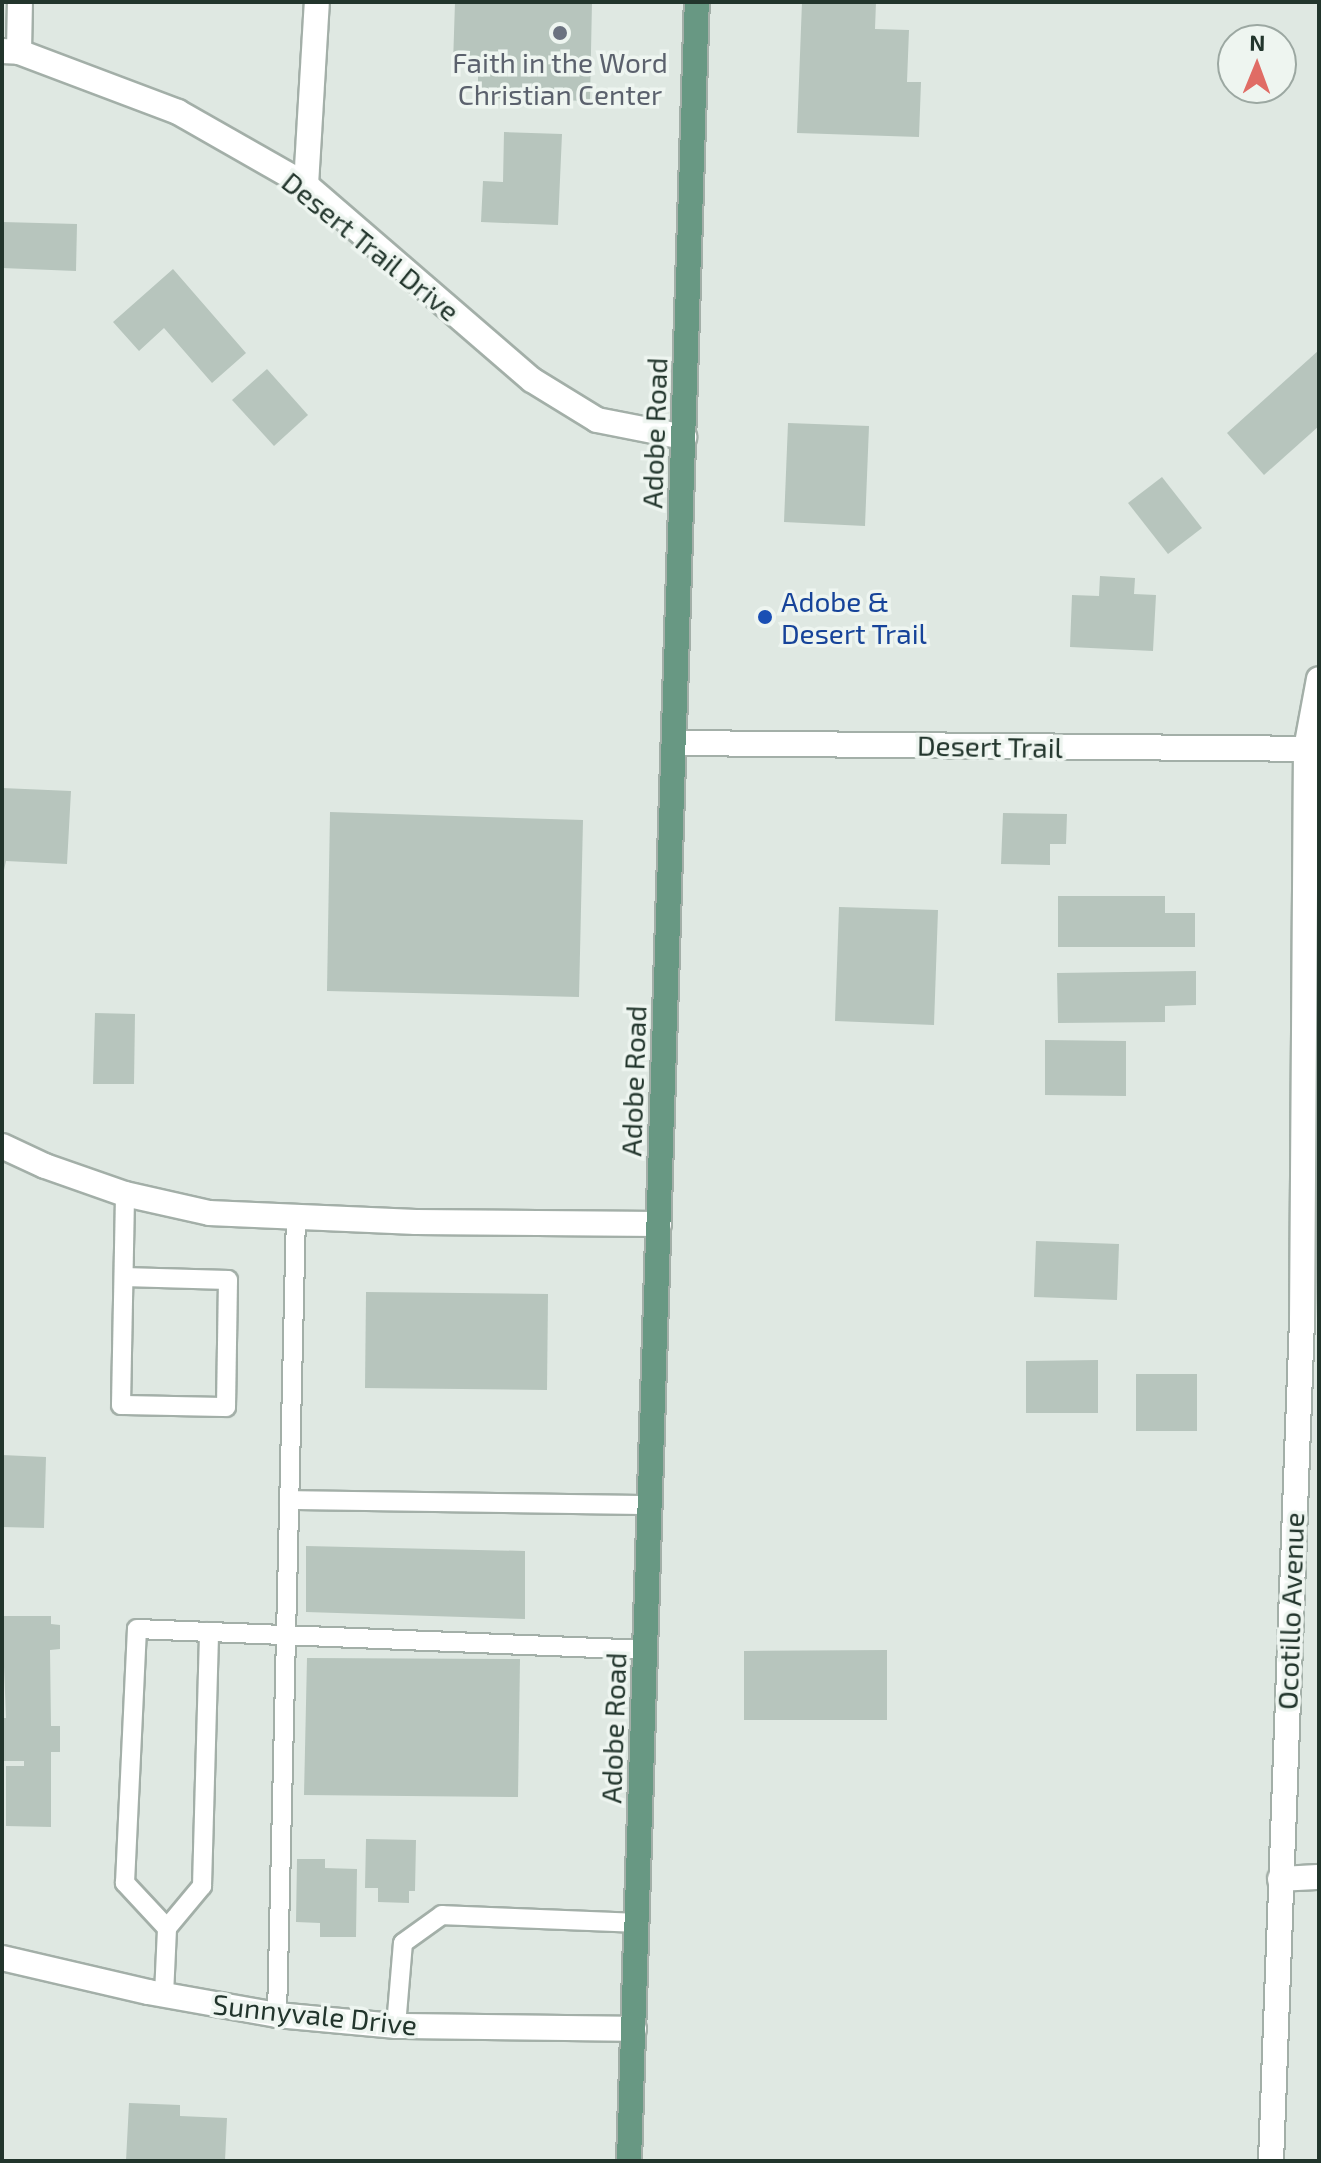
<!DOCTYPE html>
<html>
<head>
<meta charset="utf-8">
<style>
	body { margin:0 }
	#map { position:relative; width:1321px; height:2163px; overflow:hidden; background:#dfe8e2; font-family:"Exo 2",sans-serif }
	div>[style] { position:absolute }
	.building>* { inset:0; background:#b7c5bd }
	.roads { filter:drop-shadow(2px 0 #a3afa8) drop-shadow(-2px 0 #a3afa8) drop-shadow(0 2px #a3afa8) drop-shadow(0 -2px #a3afa8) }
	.lane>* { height:18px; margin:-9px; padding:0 9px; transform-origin:9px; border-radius:9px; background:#fff }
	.street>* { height:24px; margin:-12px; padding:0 12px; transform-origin:12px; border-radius:12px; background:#fff }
	.primary>* { height:24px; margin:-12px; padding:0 12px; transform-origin:12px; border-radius:12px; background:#689883 }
	.dots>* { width:22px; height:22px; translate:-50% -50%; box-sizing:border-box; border:4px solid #eef5f0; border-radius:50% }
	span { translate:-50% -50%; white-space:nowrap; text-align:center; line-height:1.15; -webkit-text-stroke:7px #eef5f0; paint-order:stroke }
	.worship-label { font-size:28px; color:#5b616d }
	.street-label { font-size:28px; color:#22352c }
	.transit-label { font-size:28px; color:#164399 }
	.left { translate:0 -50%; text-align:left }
	.frame { position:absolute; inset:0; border:4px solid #22352c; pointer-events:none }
	.north { position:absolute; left:1217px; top:24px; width:80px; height:80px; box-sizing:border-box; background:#eef5f0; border:2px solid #9ca8a2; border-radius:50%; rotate:1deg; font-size:22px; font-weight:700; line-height:32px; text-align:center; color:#22352c }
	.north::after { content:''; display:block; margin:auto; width:28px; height:36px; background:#e06c65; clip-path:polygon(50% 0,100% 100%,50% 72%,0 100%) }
</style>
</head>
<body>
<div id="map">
	<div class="building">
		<div style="clip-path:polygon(455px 2px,592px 2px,590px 101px,478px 98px,478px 64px,453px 64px)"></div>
		<div style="clip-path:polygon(802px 2px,876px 2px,875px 29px,909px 30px,907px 82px,921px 82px,919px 137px,797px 133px)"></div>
		<div style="clip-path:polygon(504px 132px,562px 134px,558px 225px,481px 222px,483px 181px,503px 182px)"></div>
		<div style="clip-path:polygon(2px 222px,77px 224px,76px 271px,2px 268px)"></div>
		<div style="clip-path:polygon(173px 269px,246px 353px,212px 383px,164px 328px,139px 351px,113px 322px)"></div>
		<div style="clip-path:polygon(1319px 350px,1319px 426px,1264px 475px,1227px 433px)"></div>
		<div style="clip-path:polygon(267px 369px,308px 415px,274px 446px,232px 400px)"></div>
		<div style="clip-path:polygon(788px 423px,869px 426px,865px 526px,784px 522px)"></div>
		<div style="clip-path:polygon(1162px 477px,1202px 528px,1168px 554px,1128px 503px)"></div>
		<div style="clip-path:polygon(1100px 576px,1135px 578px,1134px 594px,1156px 595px,1153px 651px,1070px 647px,1072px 595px,1099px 596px)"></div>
		<div style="clip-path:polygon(2px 788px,71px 791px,67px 864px,6px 861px,2px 879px)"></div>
		<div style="clip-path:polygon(330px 812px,583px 820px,579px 997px,327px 991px)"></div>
		<div style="clip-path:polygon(1003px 813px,1067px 814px,1066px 844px,1050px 844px,1050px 865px,1001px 864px)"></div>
		<div style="clip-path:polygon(1058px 896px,1165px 896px,1165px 913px,1195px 913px,1195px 947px,1058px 947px)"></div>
		<div style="clip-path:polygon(839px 907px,938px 910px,934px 1025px,835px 1021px)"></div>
		<div style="clip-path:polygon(1196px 971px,1196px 1005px,1165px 1006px,1165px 1022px,1058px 1023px,1057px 973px)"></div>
		<div style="clip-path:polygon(95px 1013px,135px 1014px,134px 1084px,93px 1084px)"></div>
		<div style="clip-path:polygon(1045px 1040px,1126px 1041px,1126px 1096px,1045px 1095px)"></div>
		<div style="clip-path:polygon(1036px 1241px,1119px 1244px,1117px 1300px,1034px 1297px)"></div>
		<div style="clip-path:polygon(366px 1292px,548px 1294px,547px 1390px,365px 1388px)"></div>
		<div style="clip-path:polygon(1098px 1360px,1098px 1413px,1026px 1413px,1026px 1361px)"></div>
		<div style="clip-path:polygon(1136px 1374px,1197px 1374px,1197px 1431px,1136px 1431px)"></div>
		<div style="clip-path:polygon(2px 1455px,46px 1457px,44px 1528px,2px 1527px)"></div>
		<div style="clip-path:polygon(306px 1546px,525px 1551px,525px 1619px,306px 1612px)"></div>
		<div style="clip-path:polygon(2px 1616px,51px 1616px,51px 1624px,60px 1625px,60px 1649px,50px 1650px,51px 1726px,60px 1726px,60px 1752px,51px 1752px,51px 1827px,6px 1826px,6px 1766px,24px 1766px,24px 1761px,2px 1761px,2px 1718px,6px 1718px)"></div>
		<div style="clip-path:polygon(887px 1650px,887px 1720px,744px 1720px,744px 1651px)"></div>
		<div style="clip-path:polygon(307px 1658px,520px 1659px,518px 1797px,304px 1795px)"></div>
		<div style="clip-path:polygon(366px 1839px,416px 1840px,415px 1891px,409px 1891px,409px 1903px,378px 1902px,378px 1888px,365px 1888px)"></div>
		<div style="clip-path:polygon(297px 1859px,325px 1859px,325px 1868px,357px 1869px,356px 1937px,320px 1937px,320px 1923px,296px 1922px)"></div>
		<div style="clip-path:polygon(129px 2103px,180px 2105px,180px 2116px,227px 2118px,225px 2161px,126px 2161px)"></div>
	</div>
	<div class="roads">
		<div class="lane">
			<div style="left:124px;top:1277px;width:104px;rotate:1.7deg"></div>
			<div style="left:228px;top:1280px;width:127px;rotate:90.9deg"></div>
			<div style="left:226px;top:1407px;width:105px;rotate:-178.9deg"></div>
			<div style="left:121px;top:1405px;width:211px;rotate:-88.9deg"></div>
			<div style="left:289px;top:1500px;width:361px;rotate:0.8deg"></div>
			<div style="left:167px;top:1928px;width:62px;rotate:-133deg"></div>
			<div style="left:125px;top:1883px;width:254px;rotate:-87.3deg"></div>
			<div style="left:137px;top:1629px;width:509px;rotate:2.36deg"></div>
			<div style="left:164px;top:1995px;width:67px;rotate:-87.4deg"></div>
			<div style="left:167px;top:1928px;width:55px;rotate:-50.2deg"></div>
			<div style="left:202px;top:1886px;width:254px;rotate:-88.4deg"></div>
			<div style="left:277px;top:2015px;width:798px;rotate:-88.64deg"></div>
			<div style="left:396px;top:2026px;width:83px;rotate:-85.2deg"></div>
			<div style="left:403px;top:1943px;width:48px;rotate:-35.7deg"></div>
			<div style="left:442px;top:1915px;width:195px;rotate:2.3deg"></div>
		</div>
		<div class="street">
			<div style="left:2px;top:51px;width:17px;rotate:3deg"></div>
			<div style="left:19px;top:52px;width:170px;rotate:20.7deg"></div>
			<div style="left:178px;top:112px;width:147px;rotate:29.7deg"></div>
			<div style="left:306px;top:185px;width:298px;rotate:40.8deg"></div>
			<div style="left:532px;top:380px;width:76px;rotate:31.6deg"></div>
			<div style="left:597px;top:420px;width:89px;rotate:11.1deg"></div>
			<div style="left:19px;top:52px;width:50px;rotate:-88.9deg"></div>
			<div style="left:306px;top:185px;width:183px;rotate:-86.6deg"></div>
			<div style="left:674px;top:743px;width:645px;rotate:0.53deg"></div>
			<div style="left:2px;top:1146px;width:47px;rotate:24.9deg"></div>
			<div style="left:45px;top:1166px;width:85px;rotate:19.3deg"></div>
			<div style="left:125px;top:1194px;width:86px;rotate:12.7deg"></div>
			<div style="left:209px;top:1213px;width:207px;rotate:2.5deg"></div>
			<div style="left:416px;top:1222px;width:243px;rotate:0.5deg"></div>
			<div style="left:1280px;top:1879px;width:39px;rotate:-3deg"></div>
			<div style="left:2px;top:1958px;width:150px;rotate:13.1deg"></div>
			<div style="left:148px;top:1992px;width:131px;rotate:10.1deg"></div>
			<div style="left:277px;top:2015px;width:120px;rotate:5.3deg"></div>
			<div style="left:396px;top:2026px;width:238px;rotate:0.7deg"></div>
			<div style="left:1271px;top:2161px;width:842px;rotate:-87.89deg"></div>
			<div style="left:1302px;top:1320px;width:571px;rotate:-89.6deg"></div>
			<div style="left:1306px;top:749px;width:71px;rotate:-79.5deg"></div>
		</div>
		<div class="primary">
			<div style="left:629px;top:2161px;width:2160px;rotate:-88.2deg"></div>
		</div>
	</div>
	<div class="dots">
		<div style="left:560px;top:33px;background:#6b7280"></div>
		<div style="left:765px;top:617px;background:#1a4fb4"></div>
	</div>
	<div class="worship-label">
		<span style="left:560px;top:78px">Faith in the Word<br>Christian Center</span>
	</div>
	<div class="street-label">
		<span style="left:371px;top:246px;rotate:39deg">Desert Trail Drive</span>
		<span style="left:654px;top:433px;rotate:-88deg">Adobe Road</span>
		<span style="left:990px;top:746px;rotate:1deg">Desert Trail</span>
		<span style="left:633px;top:1081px;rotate:-88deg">Adobe Road</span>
		<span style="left:1290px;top:1611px;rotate:-88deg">Ocotillo Avenue</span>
		<span style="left:613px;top:1728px;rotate:-88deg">Adobe Road</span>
		<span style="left:315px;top:2014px;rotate:6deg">Sunnyvale Drive</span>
	</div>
	<div class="transit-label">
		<span class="left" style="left:781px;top:617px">Adobe &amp;<br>Desert Trail</span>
	</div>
	<div class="frame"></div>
	<div class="north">N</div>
</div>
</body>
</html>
